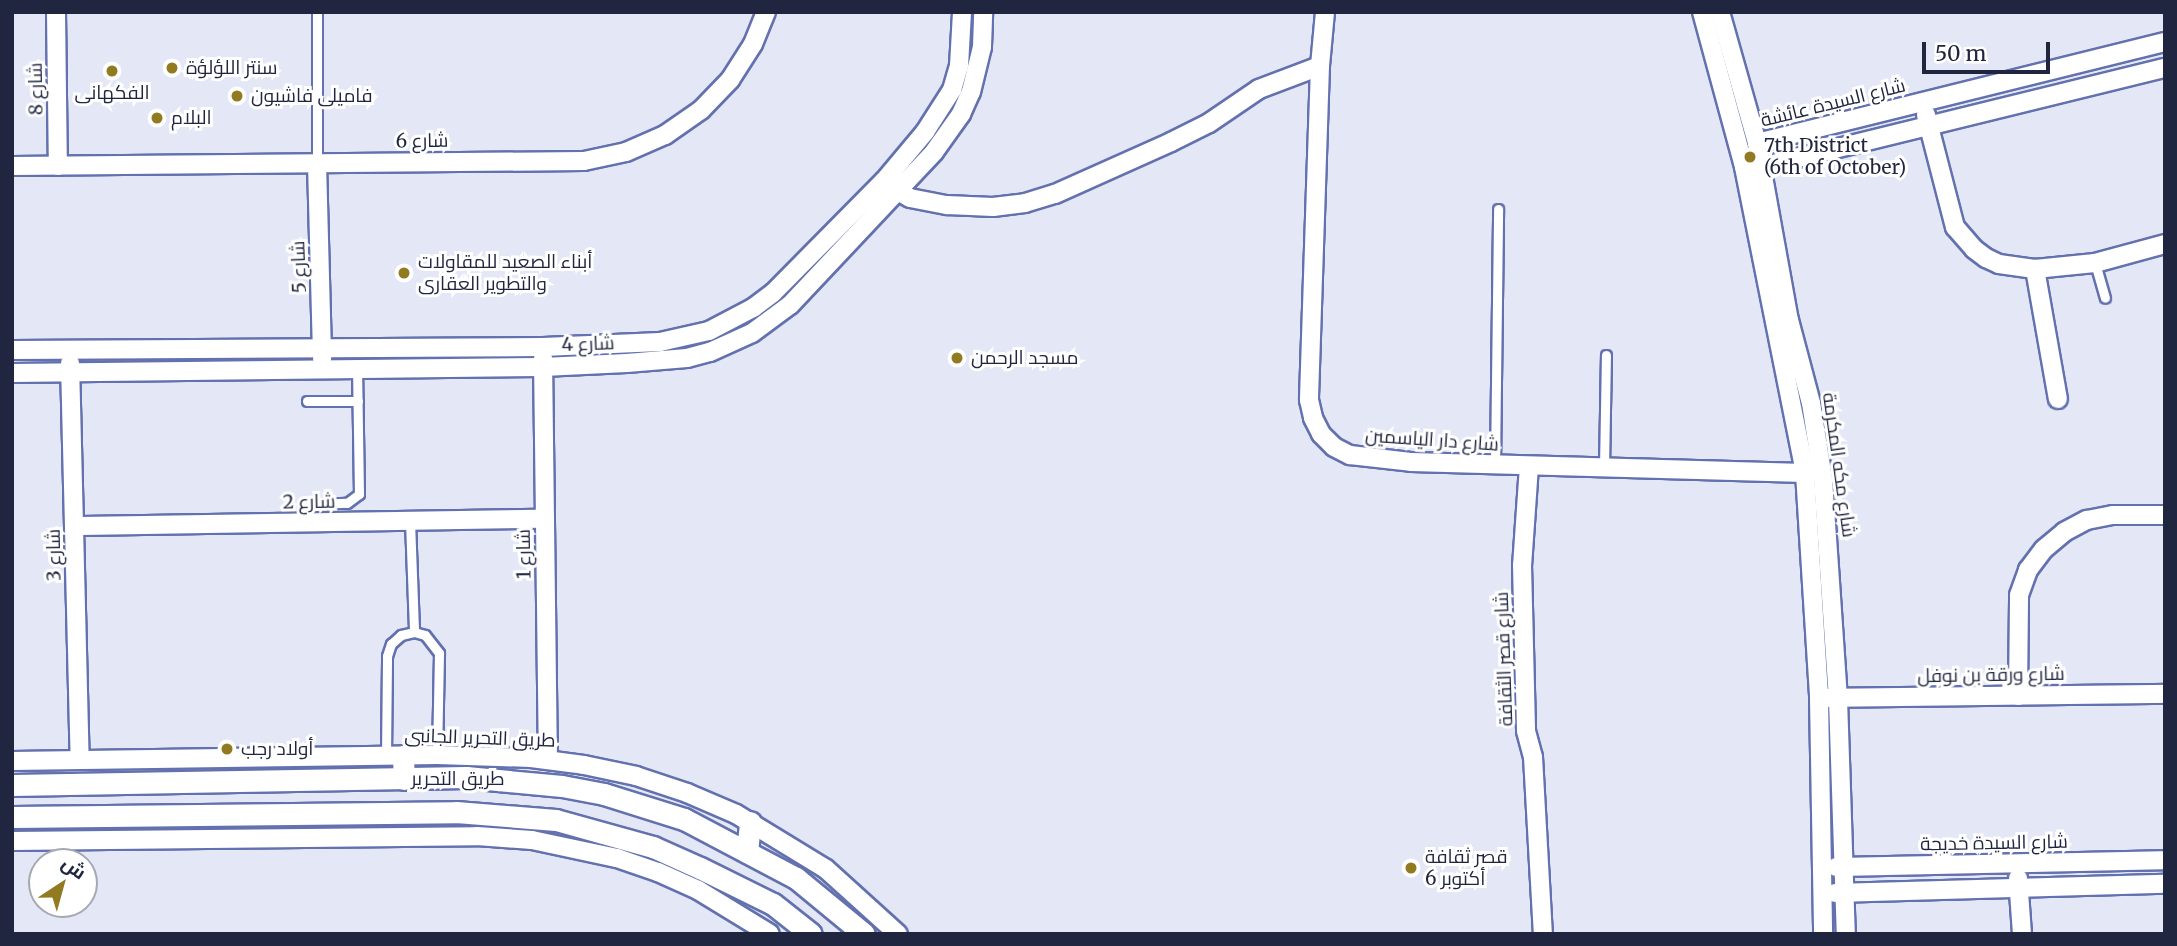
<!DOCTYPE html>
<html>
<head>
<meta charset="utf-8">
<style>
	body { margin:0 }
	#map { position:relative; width:2177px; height:946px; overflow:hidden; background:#e4e8f6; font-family:Merriweather,Cairo,serif }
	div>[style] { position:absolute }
	.roads { filter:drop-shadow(2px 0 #6371af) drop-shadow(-2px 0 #6371af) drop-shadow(0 2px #6371af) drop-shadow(0 -2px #6371af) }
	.service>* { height:9px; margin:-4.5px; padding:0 4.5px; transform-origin:4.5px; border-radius:4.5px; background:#fff }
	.minor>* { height:18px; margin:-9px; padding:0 9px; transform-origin:9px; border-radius:9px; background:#fff }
	.tertiary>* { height:21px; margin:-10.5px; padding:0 10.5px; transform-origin:10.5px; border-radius:10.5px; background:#fff }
	.dots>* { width:19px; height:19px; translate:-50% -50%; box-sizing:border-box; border:4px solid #fff; border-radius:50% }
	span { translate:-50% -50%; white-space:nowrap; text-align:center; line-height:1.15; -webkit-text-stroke:6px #fff; paint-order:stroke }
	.poi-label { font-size:19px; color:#20263f }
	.left { translate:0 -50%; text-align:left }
	.street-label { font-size:19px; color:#20263f }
	.frame { position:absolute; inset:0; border:14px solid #20263f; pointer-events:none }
	.north { position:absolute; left:28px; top:848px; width:70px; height:70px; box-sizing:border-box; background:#fff; border:2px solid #a6a8b2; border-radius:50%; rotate:36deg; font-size:19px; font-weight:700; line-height:28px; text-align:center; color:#20263f }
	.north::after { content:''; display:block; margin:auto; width:24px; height:32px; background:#927a21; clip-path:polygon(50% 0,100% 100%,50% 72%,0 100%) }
	.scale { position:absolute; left:1922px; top:42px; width:128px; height:32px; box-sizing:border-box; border:4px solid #20263f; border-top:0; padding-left:9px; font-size:21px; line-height:24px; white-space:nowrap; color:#20263f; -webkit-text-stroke:5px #fff; paint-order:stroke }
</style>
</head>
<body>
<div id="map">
	<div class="roads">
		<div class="service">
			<div style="left:317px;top:163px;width:151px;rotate:-90deg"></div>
			<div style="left:2095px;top:263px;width:36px;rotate:74deg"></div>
			<div style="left:307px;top:401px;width:51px"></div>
			<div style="left:1495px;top:465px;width:256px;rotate:-89.3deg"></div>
			<div style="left:1604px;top:468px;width:113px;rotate:-89deg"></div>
			<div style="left:312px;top:504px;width:35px;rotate:-2deg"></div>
			<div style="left:347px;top:503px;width:15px;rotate:-37deg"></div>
			<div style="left:359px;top:494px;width:125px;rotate:-90.9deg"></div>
			<div style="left:410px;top:521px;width:111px;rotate:87.9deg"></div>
			<div style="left:386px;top:756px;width:100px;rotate:-89.4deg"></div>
			<div style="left:387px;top:656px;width:13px;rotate:-72deg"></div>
			<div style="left:391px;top:644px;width:13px;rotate:-42deg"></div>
			<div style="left:401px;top:635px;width:13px;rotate:-13deg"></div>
			<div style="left:414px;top:632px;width:11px;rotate:15deg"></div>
			<div style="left:425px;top:635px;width:23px;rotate:52deg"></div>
			<div style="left:439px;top:653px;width:102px;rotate:91.1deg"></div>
		</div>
		<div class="minor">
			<div style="left:56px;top:12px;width:154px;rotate:89.3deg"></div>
			<div style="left:1325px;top:12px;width:54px;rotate:95.3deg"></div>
			<div style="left:1320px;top:66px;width:334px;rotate:91.9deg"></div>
			<div style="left:1309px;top:400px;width:18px;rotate:77deg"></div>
			<div style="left:1313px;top:418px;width:18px;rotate:63deg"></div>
			<div style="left:1321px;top:434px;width:18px;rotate:45deg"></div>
			<div style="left:1334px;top:447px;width:18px;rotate:27deg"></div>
			<div style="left:1350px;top:455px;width:61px;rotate:6.5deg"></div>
			<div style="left:1411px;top:462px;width:394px;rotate:1.6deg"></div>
			<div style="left:1702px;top:12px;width:161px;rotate:74.8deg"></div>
			<div style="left:1744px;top:167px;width:312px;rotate:78.7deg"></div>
			<div style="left:1805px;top:473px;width:225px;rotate:86.4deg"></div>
			<div style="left:1819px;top:698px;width:236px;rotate:89deg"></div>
			<div style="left:1720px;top:12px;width:136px;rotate:74.2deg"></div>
			<div style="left:1757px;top:143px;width:180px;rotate:79.8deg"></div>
			<div style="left:1789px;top:320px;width:86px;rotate:75.2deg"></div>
			<div style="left:1811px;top:403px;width:77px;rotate:81deg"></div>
			<div style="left:1823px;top:479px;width:221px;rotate:86.1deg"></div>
			<div style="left:1838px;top:699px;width:235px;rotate:88.1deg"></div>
			<div style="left:1926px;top:115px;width:116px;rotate:75.5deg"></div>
			<div style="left:1955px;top:227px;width:29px;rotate:49deg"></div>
			<div style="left:1974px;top:249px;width:15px;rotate:37deg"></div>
			<div style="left:1986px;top:258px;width:14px;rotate:25deg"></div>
			<div style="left:1999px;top:264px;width:36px;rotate:8deg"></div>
			<div style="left:2035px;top:269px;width:60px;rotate:-5.7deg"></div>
			<div style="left:2095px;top:263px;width:73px;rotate:-15.2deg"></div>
			<div style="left:1757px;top:143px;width:420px;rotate:-13.9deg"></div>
			<div style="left:317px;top:163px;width:196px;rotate:88.5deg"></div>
			<div style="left:12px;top:166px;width:572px;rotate:-0.5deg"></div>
			<div style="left:584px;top:161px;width:43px;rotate:-12.1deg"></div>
			<div style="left:626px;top:152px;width:43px;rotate:-23.6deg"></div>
			<div style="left:665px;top:135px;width:44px;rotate:-34.8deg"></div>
			<div style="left:701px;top:110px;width:42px;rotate:-46deg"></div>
			<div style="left:730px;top:80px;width:43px;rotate:-57.4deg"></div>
			<div style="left:753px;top:44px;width:35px;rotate:-68deg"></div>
			<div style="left:1761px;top:167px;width:416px;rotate:-13.8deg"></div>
			<div style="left:890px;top:186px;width:23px;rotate:31deg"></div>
			<div style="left:910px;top:198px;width:38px;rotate:11deg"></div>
			<div style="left:947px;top:205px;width:46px;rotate:2.5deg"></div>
			<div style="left:993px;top:207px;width:32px;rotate:-7deg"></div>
			<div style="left:1025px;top:203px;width:31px;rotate:-17deg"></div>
			<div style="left:1055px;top:194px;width:127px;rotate:-24.1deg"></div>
			<div style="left:1171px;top:142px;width:42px;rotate:-26.6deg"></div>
			<div style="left:1209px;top:123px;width:60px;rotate:-34.2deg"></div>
			<div style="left:1259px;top:89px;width:65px;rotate:-20.7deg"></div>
			<div style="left:2035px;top:269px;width:132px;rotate:80deg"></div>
			<div style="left:12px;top:350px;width:531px;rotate:-0.32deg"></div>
			<div style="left:543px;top:347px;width:117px;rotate:-2.4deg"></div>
			<div style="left:660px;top:342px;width:50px;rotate:-12.7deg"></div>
			<div style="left:709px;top:331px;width:50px;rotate:-27.6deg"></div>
			<div style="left:753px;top:308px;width:25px;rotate:-37deg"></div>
			<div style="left:773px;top:293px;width:158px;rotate:-45.3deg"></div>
			<div style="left:884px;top:181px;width:64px;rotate:-50.1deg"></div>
			<div style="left:925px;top:132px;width:50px;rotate:-57.3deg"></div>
			<div style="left:952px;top:90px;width:25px;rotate:-74deg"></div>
			<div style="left:959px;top:66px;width:54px;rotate:-86.8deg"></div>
			<div style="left:543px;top:358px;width:402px;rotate:89.3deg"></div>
			<div style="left:70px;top:363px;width:397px;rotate:88.6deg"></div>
			<div style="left:12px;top:373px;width:531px;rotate:-0.65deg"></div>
			<div style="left:543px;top:367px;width:84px;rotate:-2.7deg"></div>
			<div style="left:627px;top:363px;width:60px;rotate:-4.8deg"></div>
			<div style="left:687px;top:358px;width:24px;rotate:-15deg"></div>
			<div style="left:710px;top:352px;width:46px;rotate:-24.3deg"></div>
			<div style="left:752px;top:333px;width:47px;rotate:-36.4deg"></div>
			<div style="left:790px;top:305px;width:210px;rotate:-46.7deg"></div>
			<div style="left:934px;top:152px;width:47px;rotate:-54.6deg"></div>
			<div style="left:961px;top:114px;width:24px;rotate:-66deg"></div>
			<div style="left:971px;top:92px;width:46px;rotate:-76.3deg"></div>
			<div style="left:982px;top:47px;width:35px;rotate:-88deg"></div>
			<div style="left:1529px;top:466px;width:99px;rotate:94deg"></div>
			<div style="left:1522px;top:565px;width:166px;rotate:88.6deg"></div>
			<div style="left:1526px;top:731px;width:27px;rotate:75deg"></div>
			<div style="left:1533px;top:757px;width:177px;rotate:86.8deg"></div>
			<div style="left:74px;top:526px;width:471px;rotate:-0.9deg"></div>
			<div style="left:2018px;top:696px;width:101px;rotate:-89.4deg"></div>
			<div style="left:2019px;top:595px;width:27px;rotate:-70deg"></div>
			<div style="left:2028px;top:570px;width:26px;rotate:-53deg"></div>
			<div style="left:2044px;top:549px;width:26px;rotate:-40deg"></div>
			<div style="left:2064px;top:532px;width:26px;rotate:-28deg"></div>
			<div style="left:2087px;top:520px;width:26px;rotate:-11deg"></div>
			<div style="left:2113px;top:515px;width:52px"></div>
			<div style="left:1826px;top:698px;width:339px;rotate:-0.7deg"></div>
			<div style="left:12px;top:761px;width:425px;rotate:-0.8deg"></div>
			<div style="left:437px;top:755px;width:94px;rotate:1.8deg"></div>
			<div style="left:531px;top:758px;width:53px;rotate:7.5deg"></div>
			<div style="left:584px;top:765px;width:53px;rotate:11.9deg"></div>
			<div style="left:636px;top:776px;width:54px;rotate:18.4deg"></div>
			<div style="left:687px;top:793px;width:53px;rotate:23.2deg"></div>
			<div style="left:736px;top:814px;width:105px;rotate:31.4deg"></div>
			<div style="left:826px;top:869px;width:97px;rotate:42.1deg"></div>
			<div style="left:12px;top:841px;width:465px;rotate:-0.6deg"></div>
			<div style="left:477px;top:836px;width:55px;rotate:4.2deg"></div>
			<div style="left:532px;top:840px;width:87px;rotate:12deg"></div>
			<div style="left:617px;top:858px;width:43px;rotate:18.9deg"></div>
			<div style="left:658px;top:872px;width:44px;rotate:24.2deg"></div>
			<div style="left:698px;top:890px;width:84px;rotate:31.4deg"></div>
			<div style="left:1836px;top:867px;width:329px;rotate:-1.2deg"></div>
			<div style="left:2018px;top:878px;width:56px;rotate:85.9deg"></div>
			<div style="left:1835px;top:893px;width:330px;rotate:-1.6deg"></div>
		</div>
		<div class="tertiary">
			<div style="left:403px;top:756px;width:23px;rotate:88deg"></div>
			<div style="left:12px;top:785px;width:454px;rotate:-1deg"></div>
			<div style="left:466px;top:777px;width:96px;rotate:5.4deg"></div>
			<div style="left:562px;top:786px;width:43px;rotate:10.8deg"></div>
			<div style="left:604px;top:794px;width:84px;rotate:17.4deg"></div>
			<div style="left:684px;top:819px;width:127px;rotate:27.8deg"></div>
			<div style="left:796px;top:878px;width:88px;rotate:39.5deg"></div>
			<div style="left:12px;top:817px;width:444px;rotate:-0.6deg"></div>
			<div style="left:456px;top:812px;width:100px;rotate:4.6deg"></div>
			<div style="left:556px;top:820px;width:101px;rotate:15.6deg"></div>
			<div style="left:653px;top:847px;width:51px;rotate:24.1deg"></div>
			<div style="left:700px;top:868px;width:81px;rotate:26.3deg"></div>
			<div style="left:773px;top:904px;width:48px;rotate:38.3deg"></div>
			<div style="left:747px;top:852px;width:30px;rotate:-84deg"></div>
		</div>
	</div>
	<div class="dots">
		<div style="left:172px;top:68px;background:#927a21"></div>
		<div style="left:112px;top:71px;background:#927a21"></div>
		<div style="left:237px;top:96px;background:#927a21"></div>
		<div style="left:157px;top:118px;background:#927a21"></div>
		<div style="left:1750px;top:157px;background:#927a21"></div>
		<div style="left:404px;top:273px;background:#927a21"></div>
		<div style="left:957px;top:358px;background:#927a21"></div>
		<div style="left:227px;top:749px;background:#927a21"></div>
		<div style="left:1411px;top:868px;background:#927a21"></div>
	</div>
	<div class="poi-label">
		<span class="left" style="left:186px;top:68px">سنتر اللؤلؤة</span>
		<span style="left:112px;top:93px">الفكهانى</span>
		<span class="left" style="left:251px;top:96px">فاميلى فاشيون</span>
		<span class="left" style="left:171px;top:118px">البلام</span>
		<span class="left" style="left:1764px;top:157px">7th District<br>(6th of October)</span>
		<span class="left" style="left:418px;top:273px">أبناء الصعيد للمقاولات<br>والتطوير العقارى</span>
		<span class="left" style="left:971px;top:358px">مسجد الرحمن</span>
		<span class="left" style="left:241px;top:749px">أولاد رجب</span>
		<span class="left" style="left:1425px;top:868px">قصر ثقافة<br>6 أكتوبر</span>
	</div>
	<div class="street-label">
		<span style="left:36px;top:89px;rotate:-91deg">شارع 8</span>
		<span style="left:1833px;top:103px;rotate:-14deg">شارع السيدة عائشة</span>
		<span style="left:422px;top:141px;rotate:-1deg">شارع 6</span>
		<span style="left:299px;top:267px;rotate:-92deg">شارع 5</span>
		<span style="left:588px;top:344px;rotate:-2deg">شارع 4</span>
		<span style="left:1432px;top:440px;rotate:4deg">شارع دار الياسمين</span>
		<span style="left:1839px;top:465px;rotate:82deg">شارع مكه المكرمة</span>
		<span style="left:309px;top:502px;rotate:-1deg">شارع 2</span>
		<span style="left:524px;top:554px;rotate:-91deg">شارع 1</span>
		<span style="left:54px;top:555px;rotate:-91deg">شارع 3</span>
		<span style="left:1504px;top:659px;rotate:-92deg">شارع قصر الثقافة</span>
		<span style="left:1991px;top:675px;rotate:-1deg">شارع ورقة بن نوفل</span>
		<span style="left:480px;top:738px;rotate:2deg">طريق التحرير الجانبى</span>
		<span style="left:458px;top:779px">طريق التحرير</span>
		<span style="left:1994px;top:843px;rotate:-1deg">شارع السيدة خديجة</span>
	</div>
	<div class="frame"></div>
	<div class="north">ش</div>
	<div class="scale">50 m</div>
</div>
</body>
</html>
